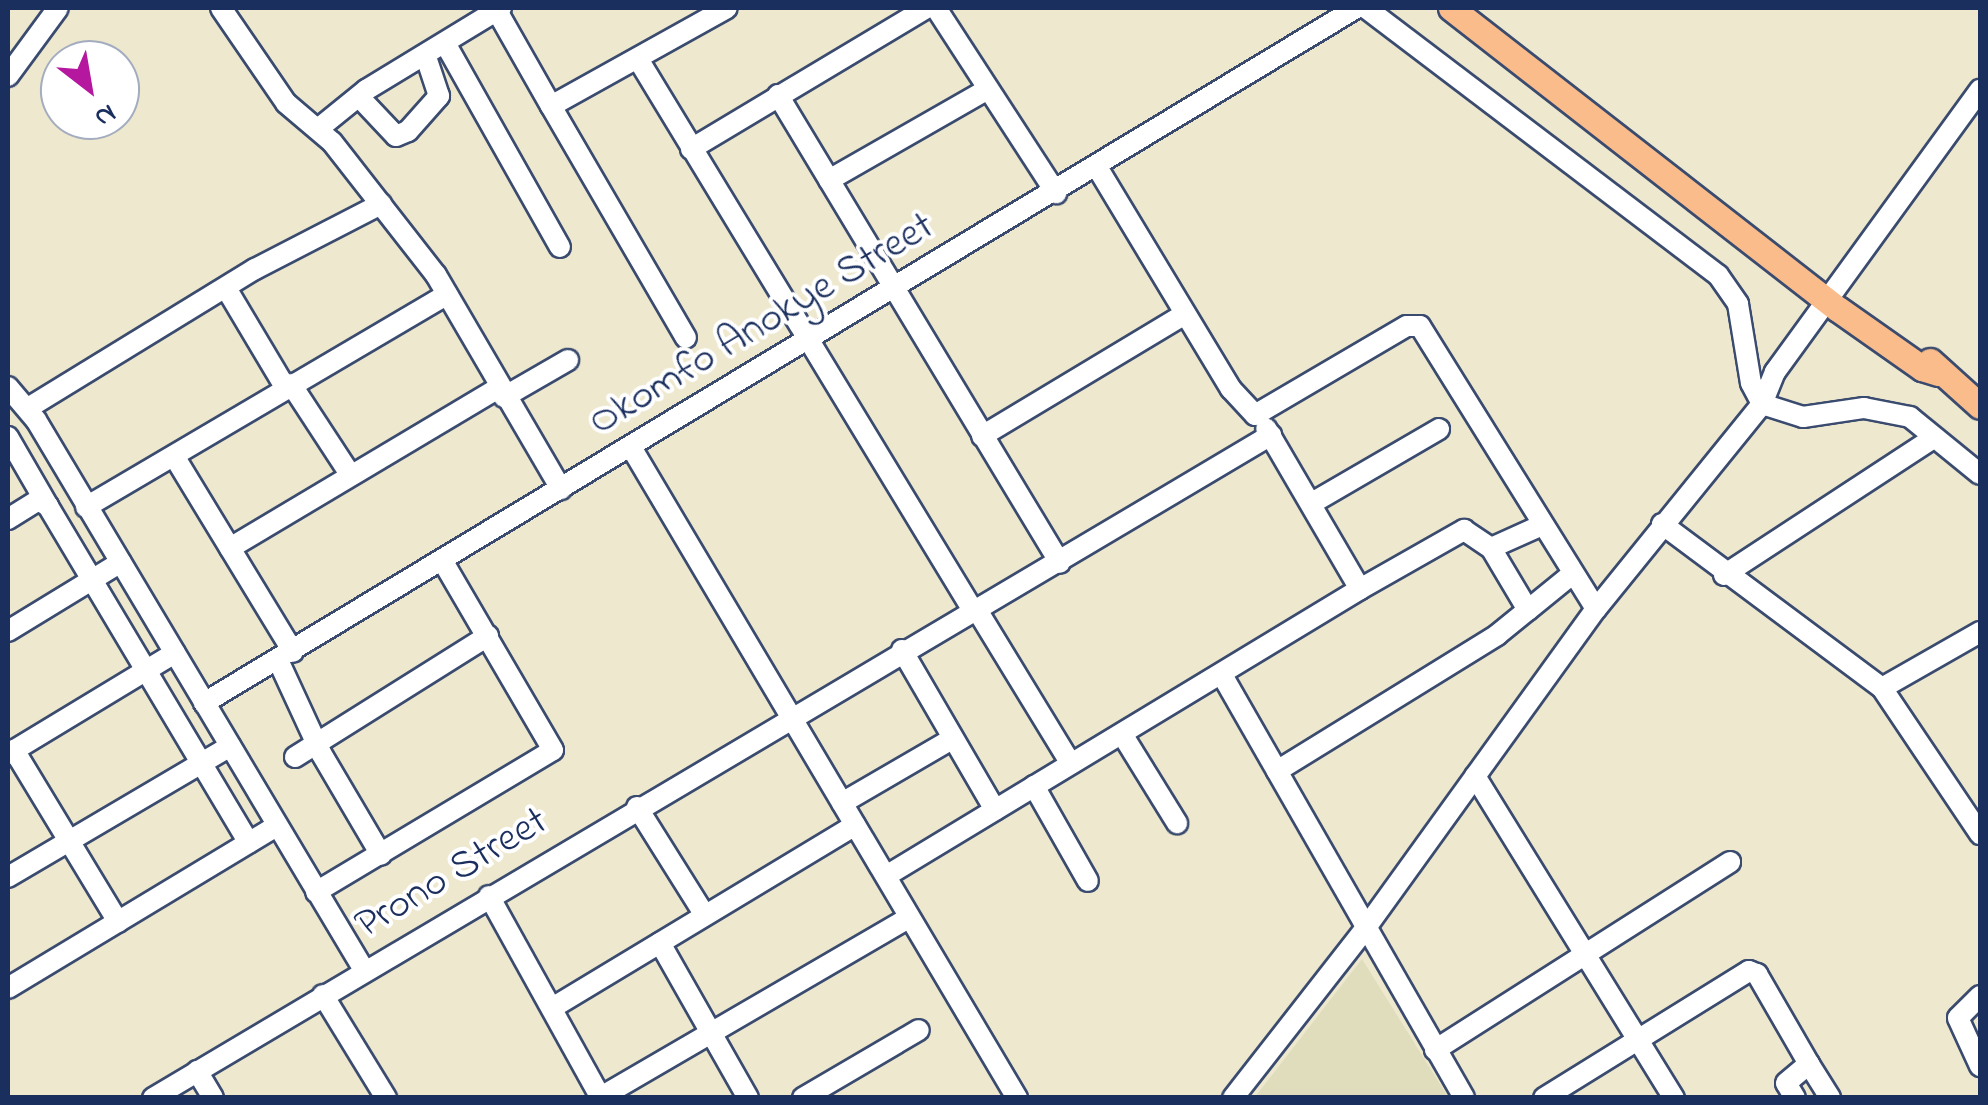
<!DOCTYPE html>
<html>
<head>
<meta charset="utf-8">
<style>
	body { margin:0 }
	#map { position:relative; width:1988px; height:1105px; overflow:hidden; background:#ede8ce; font-family:"Indie Flower",sans-serif }
	div>[style] { position:absolute }
	.built>* { inset:0; background:#dfddbb }
	.roads { filter:drop-shadow(2px 0 #3a4b6f) drop-shadow(-2px 0 #3a4b6f) drop-shadow(0 2px #3a4b6f) drop-shadow(0 -2px #3a4b6f) }
	.minor>* { height:20px; margin:-10px; padding:0 10px; transform-origin:10px; border-radius:10px; background:#fff }
	.major>* { height:25px; margin:-12.5px; padding:0 12.5px; transform-origin:12.5px; border-radius:12.5px; background:#f9bc8a }
	span { translate:-50% -50%; white-space:nowrap; text-align:center; line-height:1.15; -webkit-text-stroke:8px #fff; paint-order:stroke }
	.street-label { font-size:42px; color:#1b2f5e }
	.frame { position:absolute; inset:0; border:10px solid #1b2f5e; pointer-events:none }
	.north { position:absolute; left:40px; top:40px; width:100px; height:100px; box-sizing:border-box; background:#fff; border:2px solid #a4acbf; border-radius:50%; rotate:149deg; font-size:28px; font-weight:700; line-height:40px; text-align:center; color:#1b2f5e }
	.north::after { content:''; display:block; margin:auto; width:35px; height:45px; background:#b5179e; clip-path:polygon(50% 0,100% 100%,50% 72%,0 100%) }
</style>
</head>
<body>
<div id="map">
	<div class="built">
		<div style="clip-path:polygon(1362px 959px,1448px 1097px,1255px 1097px)"></div>
	</div>
	<div class="roads">
		<div class="minor">
			<div style="left:221px;top:8px;width:115px;rotate:55.6deg"></div>
			<div style="left:286px;top:103px;width:60px;rotate:40.3deg"></div>
			<div style="left:332px;top:142px;width:169px;rotate:52deg"></div>
			<div style="left:436px;top:275px;width:248px;rotate:59.7deg"></div>
			<div style="left:936px;top:8px;width:221px;rotate:57deg"></div>
			<div style="left:1366px;top:8px;width:442px;rotate:37.2deg"></div>
			<div style="left:1718px;top:275px;width:35px;rotate:55deg"></div>
			<div style="left:1738px;top:304px;width:80px;rotate:80.7deg"></div>
			<div style="left:1751px;top:383px;width:24px;rotate:62deg"></div>
			<div style="left:1762px;top:404px;width:43px;rotate:17.6deg"></div>
			<div style="left:1803px;top:417px;width:62px;rotate:-8.4deg"></div>
			<div style="left:1864px;top:408px;width:47px;rotate:11.1deg"></div>
			<div style="left:1910px;top:417px;width:90px;rotate:39.2deg"></div>
			<div style="left:497px;top:11px;width:109px;rotate:60.4deg"></div>
			<div style="left:551px;top:106px;width:201px;rotate:-29.1deg"></div>
			<div style="left:445px;top:43px;width:234px;rotate:60.6deg"></div>
			<div style="left:638px;top:59px;width:647px;rotate:58.72deg"></div>
			<div style="left:8px;top:76px;width:84px;rotate:-53.7deg"></div>
			<div style="left:778px;top:95px;width:546px;rotate:58.93deg"></div>
			<div style="left:361px;top:99px;width:51px;rotate:46.6deg"></div>
			<div style="left:396px;top:136px;width:13px;rotate:-23deg"></div>
			<div style="left:408px;top:131px;width:47px;rotate:-48.5deg"></div>
			<div style="left:439px;top:96px;width:41px;rotate:-108.4deg"></div>
			<div style="left:551px;top:106px;width:268px;rotate:59.8deg"></div>
			<div style="left:318px;top:129px;width:62px;rotate:-39.1deg"></div>
			<div style="left:366px;top:90px;width:158px;rotate:-31.3deg"></div>
			<div style="left:691px;top:149px;width:275px;rotate:-30.9deg"></div>
			<div style="left:1097px;top:167px;width:259px;rotate:58.9deg"></div>
			<div style="left:1231px;top:389px;width:35px;rotate:47deg"></div>
			<div style="left:1255px;top:415px;width:176px;rotate:-30.4deg"></div>
			<div style="left:1407px;top:326px;width:13px"></div>
			<div style="left:1420px;top:326px;width:333px;rotate:58.1deg"></div>
			<div style="left:829px;top:180px;width:183px;rotate:-29.8deg"></div>
			<div style="left:226px;top:288px;width:115px;rotate:59.2deg"></div>
			<div style="left:291px;top:384px;width:108px;rotate:56.8deg"></div>
			<div style="left:8px;top:387px;width:43px;rotate:49.7deg"></div>
			<div style="left:36px;top:420px;width:640px;rotate:59.19deg"></div>
			<div style="left:504px;top:397px;width:74px;rotate:-30deg"></div>
			<div style="left:28px;top:408px;width:266px;rotate:-31.5deg"></div>
			<div style="left:255px;top:269px;width:142px;rotate:-27.3deg"></div>
			<div style="left:982px;top:436px;width:237px;rotate:-31deg"></div>
			<div style="left:8px;top:437px;width:80px;rotate:59.9deg"></div>
			<div style="left:631px;top:447px;width:757px;rotate:59.33deg"></div>
			<div style="left:174px;top:456px;width:229px;rotate:58.7deg"></div>
			<div style="left:1312px;top:503px;width:147px;rotate:-30.2deg"></div>
			<div style="left:86px;top:507px;width:419px;rotate:-30.5deg"></div>
			<div style="left:8px;top:519px;width:36px;rotate:-32deg"></div>
			<div style="left:38px;top:500px;width:12px;rotate:31deg"></div>
			<div style="left:48px;top:506px;width:392px;rotate:59.2deg"></div>
			<div style="left:1662px;top:524px;width:274px;rotate:36.7deg"></div>
			<div style="left:1882px;top:688px;width:176px;rotate:56.1deg"></div>
			<div style="left:230px;top:548px;width:312px;rotate:-30.8deg"></div>
			<div style="left:1491px;top:548px;width:54px;rotate:-24.2deg"></div>
			<div style="left:1724px;top:575px;width:250px;rotate:-33.2deg"></div>
			<div style="left:1360px;top:589px;width:120px;rotate:-29.6deg"></div>
			<div style="left:1464px;top:530px;width:32px;rotate:34deg"></div>
			<div style="left:1491px;top:548px;width:72px;rotate:59.2deg"></div>
			<div style="left:1528px;top:610px;width:55px;rotate:-39.1deg"></div>
			<div style="left:977px;top:610px;width:180px;rotate:58.6deg"></div>
			<div style="left:8px;top:631px;width:132px;rotate:-31.4deg"></div>
			<div style="left:902px;top:650px;width:185px;rotate:59.8deg"></div>
			<div style="left:278px;top:660px;width:102px;rotate:65.2deg"></div>
			<div style="left:321px;top:753px;width:118px;rotate:59.5deg"></div>
			<div style="left:1222px;top:675px;width:487px;rotate:60.2deg"></div>
			<div style="left:1882px;top:688px;width:113px;rotate:-29.7deg"></div>
			<div style="left:204px;top:703px;width:1345px;rotate:-31.1deg"></div>
			<div style="left:1122px;top:734px;width:105px;rotate:58.3deg"></div>
			<div style="left:14px;top:750px;width:201px;rotate:58.8deg"></div>
			<div style="left:8px;top:754px;width:195px;rotate:-31.2deg"></div>
			<div style="left:295px;top:757px;width:228px;rotate:-32.1deg"></div>
			<div style="left:1277px;top:771px;width:259px;rotate:-31.7deg"></div>
			<div style="left:1497px;top:635px;width:40px;rotate:-39deg"></div>
			<div style="left:1475px;top:776px;width:379px;rotate:58.3deg"></div>
			<div style="left:1034px;top:786px;width:109px;rotate:60.4deg"></div>
			<div style="left:842px;top:803px;width:127px;rotate:-30.2deg"></div>
			<div style="left:637px;top:807px;width:126px;rotate:57.9deg"></div>
			<div style="left:886px;top:876px;width:554px;rotate:-31.19deg"></div>
			<div style="left:1360px;top:589px;width:186px;rotate:-120.3deg"></div>
			<div style="left:8px;top:877px;width:258px;rotate:-30.5deg"></div>
			<div style="left:316px;top:892px;width:276px;rotate:-30.9deg"></div>
			<div style="left:553px;top:750px;width:220px;rotate:-120.3deg"></div>
			<div style="left:489px;top:896px;width:231px;rotate:61deg"></div>
			<div style="left:660px;top:943px;width:178px;rotate:60.4deg"></div>
			<div style="left:8px;top:988px;width:314px;rotate:-31.1deg"></div>
			<div style="left:323px;top:995px;width:121px;rotate:58.5deg"></div>
			<div style="left:1980px;top:996px;width:31px;rotate:135deg"></div>
			<div style="left:1958px;top:1018px;width:53px;rotate:65.4deg"></div>
			<div style="left:552px;top:1008px;width:354px;rotate:-31.1deg"></div>
			<div style="left:1435px;top:1050px;width:350px;rotate:-32.5deg"></div>
			<div style="left:197px;top:1071px;width:31px;rotate:59deg"></div>
			<div style="left:601px;top:1097px;width:356px;rotate:-30.2deg"></div>
			<div style="left:153px;top:1098px;width:1300px;rotate:-30.67deg"></div>
			<div style="left:803px;top:1098px;width:134px;rotate:-30.4deg"></div>
			<div style="left:1233px;top:1098px;width:214px;rotate:-52deg"></div>
			<div style="left:1365px;top:929px;width:395px;rotate:-54.2deg"></div>
			<div style="left:1596px;top:609px;width:264px;rotate:-51deg"></div>
			<div style="left:1762px;top:404px;width:35px;rotate:-68deg"></div>
			<div style="left:1775px;top:372px;width:349px;rotate:-54deg"></div>
			<div style="left:1544px;top:1098px;width:241px;rotate:-31.8deg"></div>
			<div style="left:1749px;top:971px;width:9px;rotate:21deg"></div>
			<div style="left:1757px;top:974px;width:104px;rotate:60deg"></div>
			<div style="left:1795px;top:1098px;width:17px;rotate:-121deg"></div>
			<div style="left:1786px;top:1083px;width:30px;rotate:-40deg"></div>
			<div style="left:1809px;top:1064px;width:40px;rotate:58deg"></div>
		</div>
		<div class="major">
			<div style="left:1451px;top:8px;width:490px;rotate:37.9deg"></div>
			<div style="left:1838px;top:309px;width:103px;rotate:35.1deg"></div>
			<div style="left:1922px;top:368px;width:17px;rotate:17deg"></div>
			<div style="left:1930px;top:361px;width:67px;rotate:42deg"></div>
		</div>
	</div>
	<div class="street-label">
		<span style="left:762px;top:325px;rotate:-31deg">Okomfo Anokye Street</span>
		<span style="left:452px;top:874px;rotate:-31deg">Prono Street</span>
	</div>
	<div class="frame"></div>
	<div class="north">N</div>
</div>
</body>
</html>
